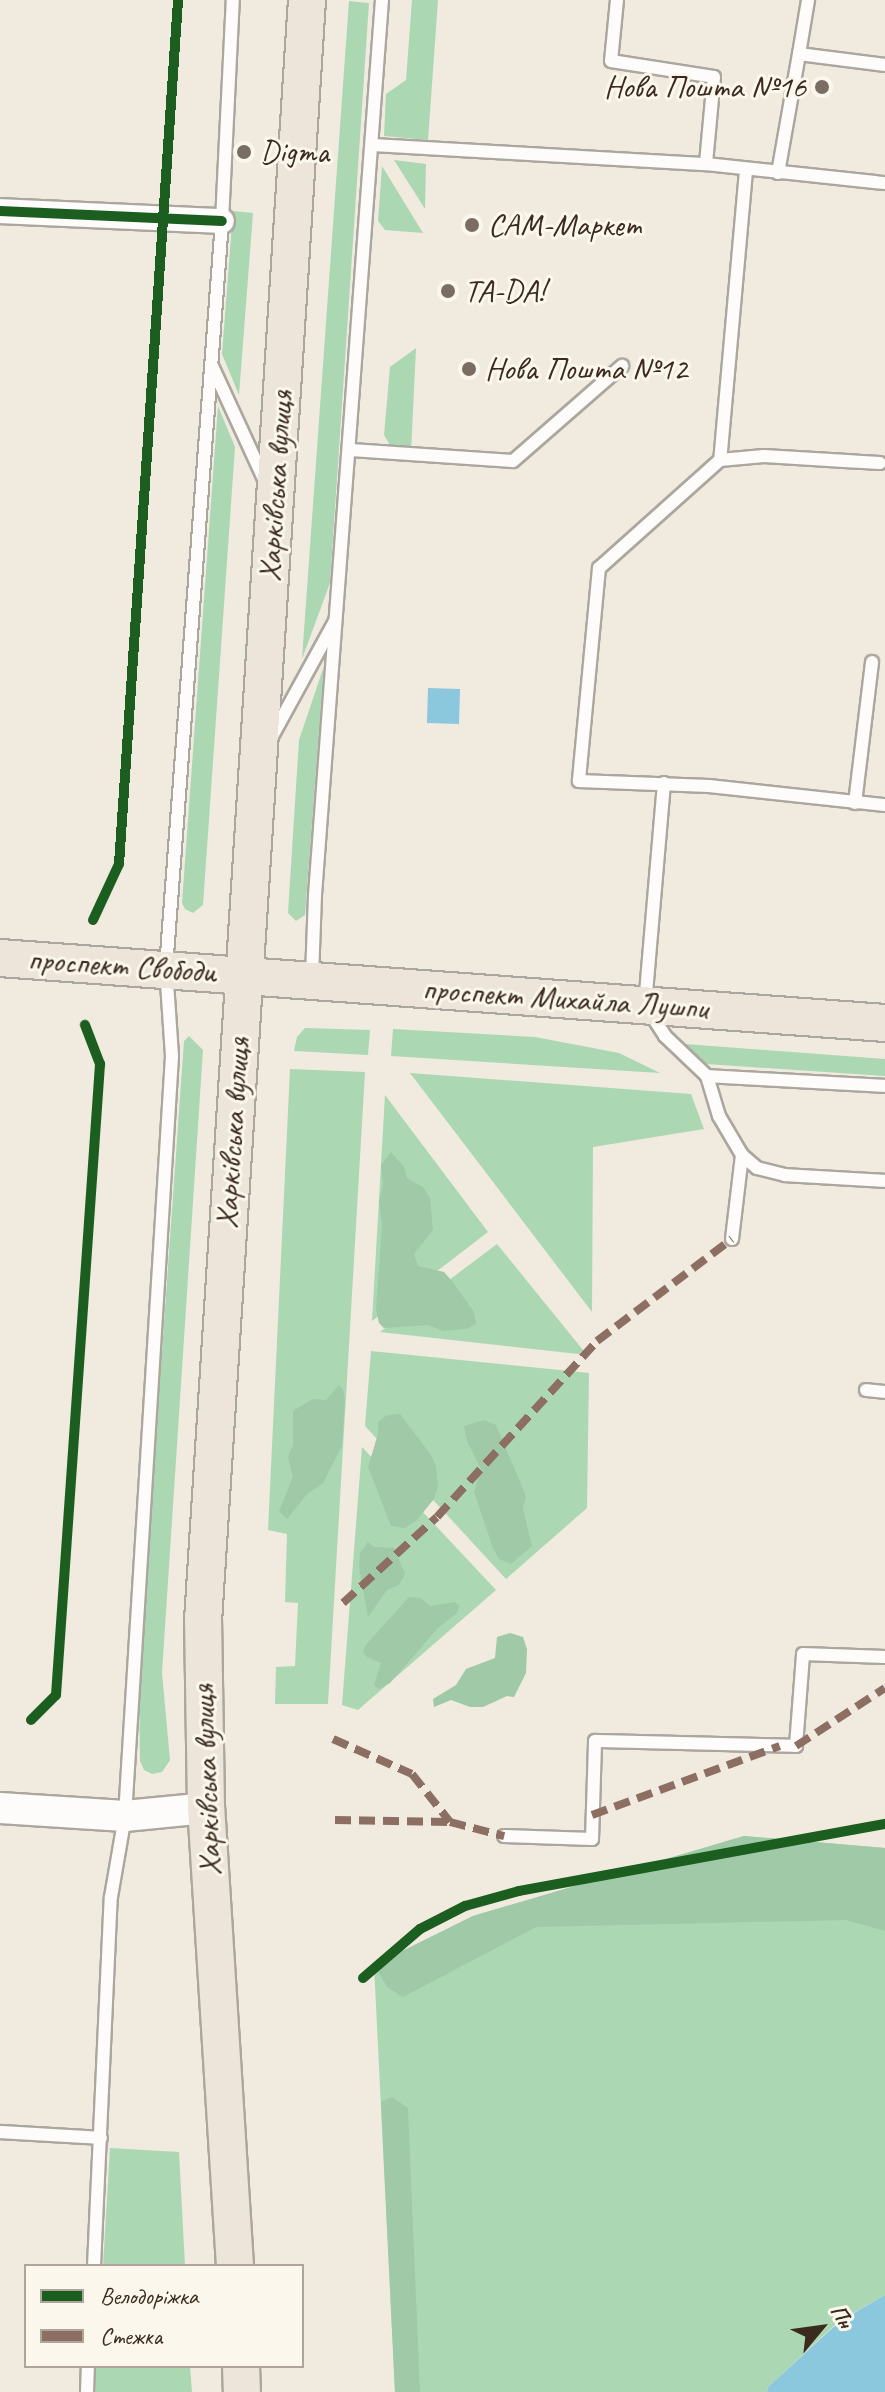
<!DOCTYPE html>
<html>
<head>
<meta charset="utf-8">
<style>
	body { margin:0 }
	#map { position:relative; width:885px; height:2392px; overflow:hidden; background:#f0eadf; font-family:Caveat,sans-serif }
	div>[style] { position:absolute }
	.green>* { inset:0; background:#abd8b3 }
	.forest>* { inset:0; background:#9fc9a7 }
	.water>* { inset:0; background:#8bc8de }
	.roads { filter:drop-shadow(2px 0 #aba69e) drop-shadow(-2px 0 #aba69e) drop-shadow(0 2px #aba69e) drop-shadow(0 -2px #aba69e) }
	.service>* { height:12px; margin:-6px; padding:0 6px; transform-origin:6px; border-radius:6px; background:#fdfcfa }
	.minor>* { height:24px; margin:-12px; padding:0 12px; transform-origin:12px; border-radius:12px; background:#fdfcfa }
	.tertiary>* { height:30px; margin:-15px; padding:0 15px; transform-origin:15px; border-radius:15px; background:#fdfcfa }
	.primary>* { height:36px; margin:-18px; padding:0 18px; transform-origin:18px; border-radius:18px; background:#ede4da }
	.quiet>* { height:8px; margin-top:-4px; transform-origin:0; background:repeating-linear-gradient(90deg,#8d6e63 0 16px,transparent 0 24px) }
	.cycleway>* { height:10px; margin:-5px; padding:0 5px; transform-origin:5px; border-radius:5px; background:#1b5e20 }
	.dots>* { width:22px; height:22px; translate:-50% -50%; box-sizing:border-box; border:4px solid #fbf7ec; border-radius:50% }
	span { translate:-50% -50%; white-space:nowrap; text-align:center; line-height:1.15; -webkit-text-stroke:6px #fbf7ec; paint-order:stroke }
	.poi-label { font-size:32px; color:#3b2a1e }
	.right { translate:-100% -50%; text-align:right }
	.left { translate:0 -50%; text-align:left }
	.street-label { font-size:32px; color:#3b2a1e }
	.legend { position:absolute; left:24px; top:2264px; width:280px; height:104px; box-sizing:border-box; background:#fbf7ec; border:2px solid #aea59a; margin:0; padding:10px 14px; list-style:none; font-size:24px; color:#3b2a1e }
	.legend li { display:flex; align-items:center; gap:16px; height:40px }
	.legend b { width:40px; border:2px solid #aea59a }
	.north { position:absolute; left:781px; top:2288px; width:80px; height:80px; -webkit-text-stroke:6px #fbf7ec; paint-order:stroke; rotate:61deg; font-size:22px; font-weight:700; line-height:32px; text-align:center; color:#3b2a1e }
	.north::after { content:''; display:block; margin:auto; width:28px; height:36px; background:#3b2a1e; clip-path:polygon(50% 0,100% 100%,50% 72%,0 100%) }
</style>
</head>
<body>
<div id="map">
	<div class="green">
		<div style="clip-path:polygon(412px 0,438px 0,428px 140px,384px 136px,386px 94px,406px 80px)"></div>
		<div style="clip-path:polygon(349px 1px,369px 3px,330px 583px,302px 659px)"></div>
		<div style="clip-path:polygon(394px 160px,426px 164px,425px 209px)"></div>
		<div style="clip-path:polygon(382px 166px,423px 233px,385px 230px,378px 221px)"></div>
		<div style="clip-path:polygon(233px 211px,253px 213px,239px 395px,222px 354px)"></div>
		<div style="clip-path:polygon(416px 348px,411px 452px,393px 450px,384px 435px,390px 367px)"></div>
		<div style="clip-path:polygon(218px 406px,235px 447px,203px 905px,193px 913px,185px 909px,182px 903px)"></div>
		<div style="clip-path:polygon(324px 666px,305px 915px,296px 921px,288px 913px,299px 740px)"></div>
		<div style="clip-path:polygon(305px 1028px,370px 1030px,368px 1055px,294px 1051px,297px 1037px)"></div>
		<div style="clip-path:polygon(393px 1029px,535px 1037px,619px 1053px,660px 1073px,391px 1056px)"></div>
		<div style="clip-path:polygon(189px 1036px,203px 1050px,162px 1673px,170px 1760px,162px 1772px,152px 1774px,144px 1770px,140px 1761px,139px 1675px,184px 1041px)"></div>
		<div style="clip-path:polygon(685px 1044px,885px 1059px,885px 1076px,706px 1064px)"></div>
		<div style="clip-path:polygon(290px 1069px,365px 1072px,328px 1704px,275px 1704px,276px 1667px,295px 1666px,298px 1603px,285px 1602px,287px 1534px,268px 1530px)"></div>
		<div style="clip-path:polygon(410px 1073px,691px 1094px,704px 1129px,593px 1147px,592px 1312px)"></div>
		<div style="clip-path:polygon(385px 1095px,488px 1232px,372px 1321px)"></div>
		<div style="clip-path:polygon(497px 1244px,587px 1355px,380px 1332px)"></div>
		<div style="clip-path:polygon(371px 1351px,589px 1373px,587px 1508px,506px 1579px,365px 1426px)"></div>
		<div style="clip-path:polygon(362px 1447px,496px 1590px,358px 1710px,342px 1705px)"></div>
		<div style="clip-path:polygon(744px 1836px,885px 1848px,885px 2295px,839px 2321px,768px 2387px,767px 2392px,395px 2392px,374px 1965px,473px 1916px)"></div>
		<div style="clip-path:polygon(110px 2148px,179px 2152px,185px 2266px,103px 2266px)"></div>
		<div style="clip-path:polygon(96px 2366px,190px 2366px,192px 2392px,95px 2392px)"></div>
	</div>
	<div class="forest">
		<div style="clip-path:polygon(391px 1152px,404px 1167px,407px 1178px,423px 1187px,430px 1198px,433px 1230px,414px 1254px,418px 1266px,444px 1272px,452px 1281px,474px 1312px,476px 1324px,466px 1329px,443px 1331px,428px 1325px,384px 1328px,379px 1323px,376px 1310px,382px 1226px,379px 1202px,383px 1184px,381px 1165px)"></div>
		<div style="clip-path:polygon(339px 1385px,343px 1389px,345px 1401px,342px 1446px,323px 1483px,307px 1494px,287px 1519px,279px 1511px,293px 1477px,288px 1457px,293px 1445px,293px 1411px,313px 1399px,326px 1400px)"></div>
		<div style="clip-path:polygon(400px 1414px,431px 1455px,436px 1466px,438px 1487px,434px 1499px,416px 1521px,404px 1528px,391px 1526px,368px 1467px,378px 1434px,378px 1422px,387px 1415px)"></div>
		<div style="clip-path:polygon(484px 1420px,496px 1425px,526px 1496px,523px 1509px,532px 1546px,511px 1564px,499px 1559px,493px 1548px,474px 1492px,481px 1469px,467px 1441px,464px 1426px)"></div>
		<div style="clip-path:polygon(368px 1542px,374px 1547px,394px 1548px,405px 1574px,399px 1585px,387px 1590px,368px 1617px,359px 1567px,360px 1553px)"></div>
		<div style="clip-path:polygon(409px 1597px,420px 1598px,430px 1606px,455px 1602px,459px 1606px,457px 1613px,438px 1628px,390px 1683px,379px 1689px,374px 1685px,381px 1663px,367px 1657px,363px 1652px,365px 1646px)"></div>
		<div style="clip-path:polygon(510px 1633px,523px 1637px,527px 1649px,526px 1673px,514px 1697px,507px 1696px,483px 1707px,470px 1707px,451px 1700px,434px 1707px,433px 1699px,456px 1685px,466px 1669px,495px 1658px,497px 1637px)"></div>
		<div style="clip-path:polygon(744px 1836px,885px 1848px,885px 1931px,846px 1920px,536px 1927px,403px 1997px,387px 1987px,374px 1965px,473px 1916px)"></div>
		<div style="clip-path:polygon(392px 2097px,408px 2108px,420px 2392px,395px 2392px,381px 2102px)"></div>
	</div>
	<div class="water">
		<div style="clip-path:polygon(428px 688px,460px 689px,459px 724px,427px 723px)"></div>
		<div style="clip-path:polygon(885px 2295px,885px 2392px,767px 2392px,768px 2387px,840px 2321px)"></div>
	</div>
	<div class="roads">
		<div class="service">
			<div style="left:617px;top:0;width:61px;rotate:95.6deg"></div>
			<div style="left:611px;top:61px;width:104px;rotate:8.8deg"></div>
			<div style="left:714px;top:77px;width:87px;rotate:95.3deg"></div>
			<div style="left:799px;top:54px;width:55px;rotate:-80.5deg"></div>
			<div style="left:373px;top:145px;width:334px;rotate:3.3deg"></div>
			<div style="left:706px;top:164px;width:180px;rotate:6.1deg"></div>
			<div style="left:746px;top:171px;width:290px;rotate:95.1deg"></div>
			<div style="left:720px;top:460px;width:162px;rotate:138.2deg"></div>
			<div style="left:599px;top:568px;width:214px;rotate:95.4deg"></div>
			<div style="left:579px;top:781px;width:130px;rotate:2.2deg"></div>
			<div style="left:709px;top:786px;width:177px;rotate:6.2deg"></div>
			<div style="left:778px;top:173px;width:121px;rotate:-80deg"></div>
			<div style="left:799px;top:54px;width:87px;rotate:7.3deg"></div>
			<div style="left:212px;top:366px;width:127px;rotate:65.3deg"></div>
			<div style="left:351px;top:450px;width:162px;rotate:3.9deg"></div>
			<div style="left:513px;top:461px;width:145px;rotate:-41.1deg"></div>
			<div style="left:720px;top:460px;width:44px;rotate:-5.2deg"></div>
			<div style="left:764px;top:456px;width:116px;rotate:3.5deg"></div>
			<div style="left:271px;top:738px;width:133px;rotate:-61.3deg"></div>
			<div style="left:664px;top:783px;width:223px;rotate:94.9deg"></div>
			<div style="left:645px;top:1005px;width:37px;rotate:57deg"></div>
			<div style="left:665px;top:1036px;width:58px;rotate:43.6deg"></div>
			<div style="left:707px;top:1076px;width:42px;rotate:73.3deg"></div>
			<div style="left:719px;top:1116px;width:45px;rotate:59.5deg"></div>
			<div style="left:742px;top:1155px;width:20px;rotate:41deg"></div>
			<div style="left:757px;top:1168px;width:29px;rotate:14deg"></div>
			<div style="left:785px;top:1175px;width:100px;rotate:3.4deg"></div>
			<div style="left:855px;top:803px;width:142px;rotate:-83.1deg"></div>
			<div style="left:312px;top:977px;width:82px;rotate:-87.9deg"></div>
			<div style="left:315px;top:895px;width:898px;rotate:-85.72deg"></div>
			<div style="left:707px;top:1076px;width:178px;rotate:3.2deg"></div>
			<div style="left:732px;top:1239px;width:85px;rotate:-83.2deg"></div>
			<div style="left:866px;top:1390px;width:19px;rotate:6deg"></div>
			<div style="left:504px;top:1836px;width:88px;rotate:2deg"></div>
			<div style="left:592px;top:1839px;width:98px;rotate:-88.2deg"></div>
			<div style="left:595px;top:1741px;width:201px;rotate:1.4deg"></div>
			<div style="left:796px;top:1746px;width:92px;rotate:-85.6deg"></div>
			<div style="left:803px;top:1654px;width:82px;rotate:2.1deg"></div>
			<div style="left:0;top:2132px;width:101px;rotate:3.4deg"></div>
			<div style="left:94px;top:2266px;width:369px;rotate:-87.4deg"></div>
			<div style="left:111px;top:1897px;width:82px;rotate:-80.2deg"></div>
			<div style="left:125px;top:1816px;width:761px;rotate:-86.46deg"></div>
			<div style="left:172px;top:1056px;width:88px;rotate:-93.9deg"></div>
			<div style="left:166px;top:968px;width:749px;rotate:-85.71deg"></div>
			<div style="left:222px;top:221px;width:221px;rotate:-87.2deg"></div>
			<div style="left:87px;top:2392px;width:26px;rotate:-88deg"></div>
		</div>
		<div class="minor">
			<div style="left:0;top:211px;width:222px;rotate:2.6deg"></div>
		</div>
		<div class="tertiary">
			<div style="left:0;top:1808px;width:125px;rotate:3.7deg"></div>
			<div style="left:125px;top:1816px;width:81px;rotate:-5.6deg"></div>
		</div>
		<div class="primary">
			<div style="left:0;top:958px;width:887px;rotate:4.2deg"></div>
			<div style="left:235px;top:2266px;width:459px;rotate:-93.6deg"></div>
			<div style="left:206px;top:1808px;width:187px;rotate:-90.9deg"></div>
			<div style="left:203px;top:1621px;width:1624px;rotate:-86.33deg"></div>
			<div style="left:241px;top:2366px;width:26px;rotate:88deg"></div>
		</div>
	</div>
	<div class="quiet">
		<div style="left:343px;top:1603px;width:127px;rotate:-42.5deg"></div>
		<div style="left:437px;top:1517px;width:238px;rotate:-47.7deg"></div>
		<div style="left:597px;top:1341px;width:169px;rotate:-37.1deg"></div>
		<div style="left:333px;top:1739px;width:86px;rotate:23.9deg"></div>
		<div style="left:412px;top:1774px;width:61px;rotate:51.6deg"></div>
		<div style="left:796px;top:1746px;width:106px;rotate:-33.1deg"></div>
		<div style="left:592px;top:1815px;width:200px;rotate:-20.2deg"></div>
		<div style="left:335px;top:1820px;width:115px;rotate:1deg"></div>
		<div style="left:450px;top:1822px;width:56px;rotate:14.5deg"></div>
	</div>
	<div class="cycleway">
		<div style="left:0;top:211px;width:222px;rotate:2.6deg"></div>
		<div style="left:93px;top:920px;width:62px;rotate:-65.1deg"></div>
		<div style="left:119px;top:864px;width:866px;rotate:-86.09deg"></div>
		<div style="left:31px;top:1720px;width:35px;rotate:-45deg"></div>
		<div style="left:56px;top:1695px;width:633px;rotate:-86.01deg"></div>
		<div style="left:100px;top:1064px;width:42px;rotate:-111deg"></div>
		<div style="left:363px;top:1978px;width:75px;rotate:-40.7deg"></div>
		<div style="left:420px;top:1929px;width:51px;rotate:-27.1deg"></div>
		<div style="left:465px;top:1906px;width:56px;rotate:-15.5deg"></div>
		<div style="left:519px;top:1891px;width:372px;rotate:-10.4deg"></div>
	</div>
	<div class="dots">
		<div style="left:822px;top:87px;background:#7a6d62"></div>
		<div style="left:244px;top:152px;background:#7a6d62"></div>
		<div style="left:472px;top:225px;background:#7a6d62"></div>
		<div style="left:448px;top:291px;background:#7a6d62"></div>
		<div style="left:469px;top:369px;background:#7a6d62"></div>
	</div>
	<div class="poi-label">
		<span class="right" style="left:806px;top:87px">Нова Пошта №16</span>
		<span class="left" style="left:260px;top:152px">Digma</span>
		<span class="left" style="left:488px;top:225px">САМ-Маркет</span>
		<span class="left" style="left:464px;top:291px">TA-DA!</span>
		<span class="left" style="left:485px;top:369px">Нова Пошта №12</span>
	</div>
	<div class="street-label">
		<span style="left:276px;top:486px;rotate:-86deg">Харківська вулиця</span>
		<span style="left:122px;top:966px;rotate:4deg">проспект Свободи</span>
		<span style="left:565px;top:999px;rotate:4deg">проспект Михайла Лушпи</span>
		<span style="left:233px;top:1133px;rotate:-86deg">Харківська вулиця</span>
		<span style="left:207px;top:1780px;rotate:-92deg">Харківська вулиця</span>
	</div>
	<ul class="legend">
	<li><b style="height:10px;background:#1b5e20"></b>Велодоріжка</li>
	<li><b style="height:10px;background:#8d6e63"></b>Стежка</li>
	</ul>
	<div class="north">Пн</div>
</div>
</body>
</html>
